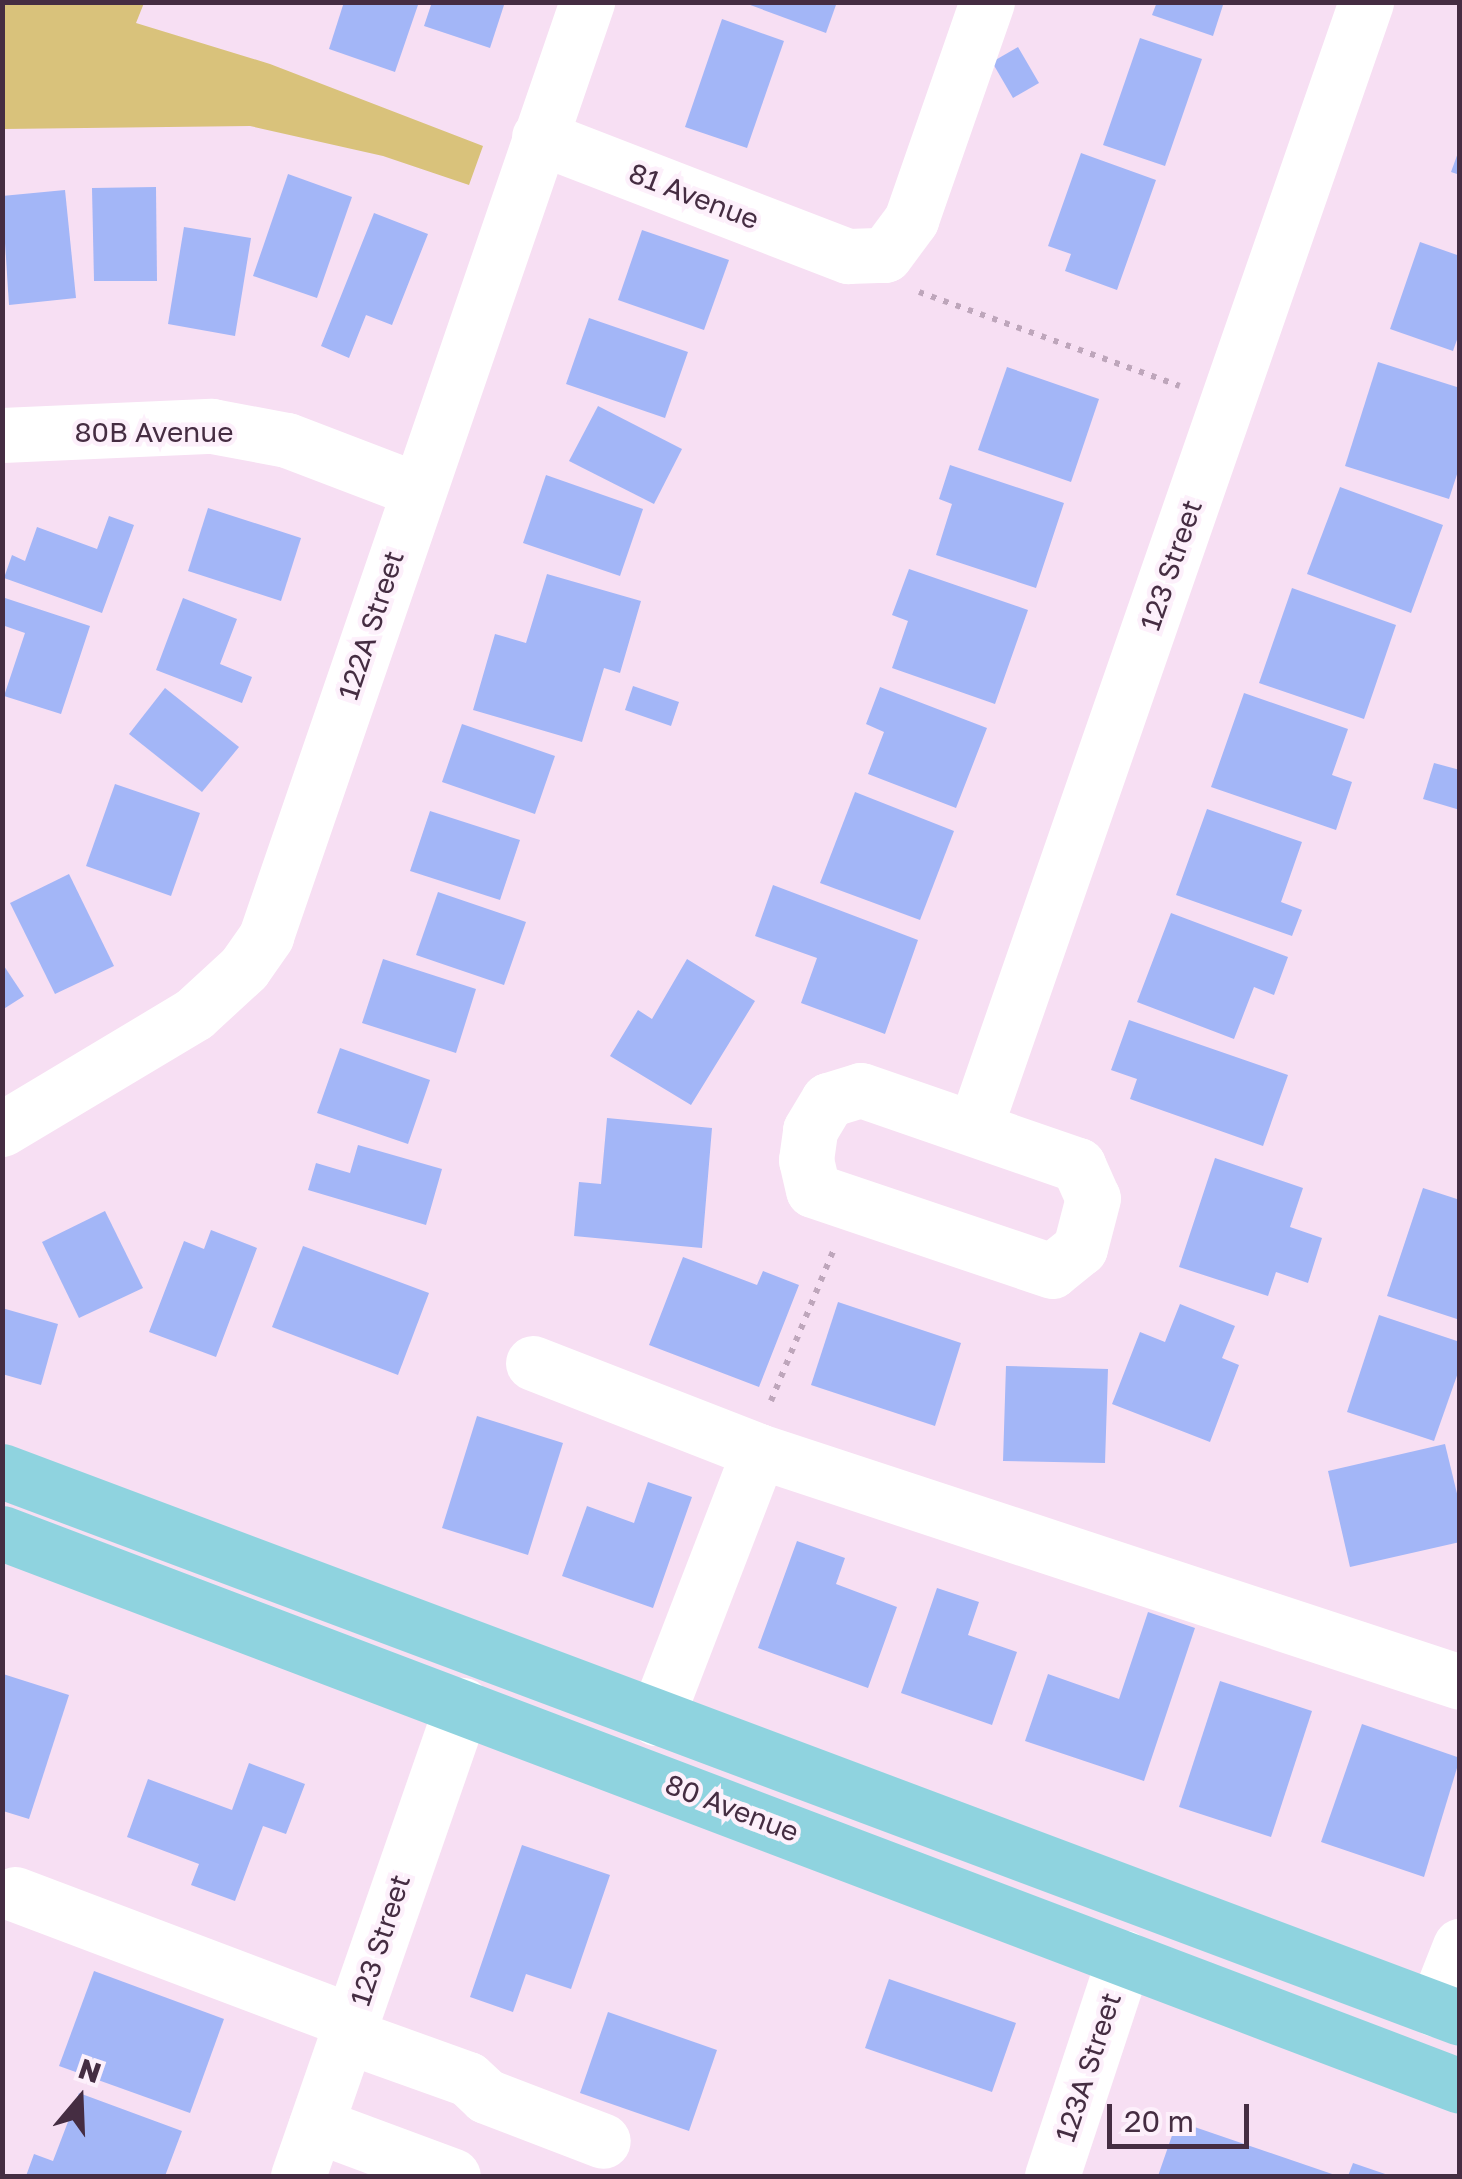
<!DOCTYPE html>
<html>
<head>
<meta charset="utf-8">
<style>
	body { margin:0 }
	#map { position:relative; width:1462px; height:2179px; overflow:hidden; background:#f7dff3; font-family:"Golos Text",sans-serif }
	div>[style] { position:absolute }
	.green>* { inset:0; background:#d9c27b }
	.building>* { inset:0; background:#a3b6f7 }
	.path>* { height:6px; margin-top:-3px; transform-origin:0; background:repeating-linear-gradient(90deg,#bea6bb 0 5px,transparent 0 13px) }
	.minor>* { height:55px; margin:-27.5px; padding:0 27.5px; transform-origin:27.5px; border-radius:27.5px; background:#fff }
	.major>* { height:55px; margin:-27.5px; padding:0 27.5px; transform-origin:27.5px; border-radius:27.5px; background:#8fd3df }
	span { translate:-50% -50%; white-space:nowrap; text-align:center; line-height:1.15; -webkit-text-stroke:9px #fdf0fb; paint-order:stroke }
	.street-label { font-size:28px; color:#452d42 }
	.frame { position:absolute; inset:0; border:5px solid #452d42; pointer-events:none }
	.north { position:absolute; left:30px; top:2049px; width:100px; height:100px; -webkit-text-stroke:8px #fdf0fb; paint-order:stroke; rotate:19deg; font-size:28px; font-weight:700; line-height:40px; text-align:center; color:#452d42 }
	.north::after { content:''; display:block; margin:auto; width:35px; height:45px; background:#452d42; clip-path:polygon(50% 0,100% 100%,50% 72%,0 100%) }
	.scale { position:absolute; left:1107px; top:2104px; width:142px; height:45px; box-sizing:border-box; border:5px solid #452d42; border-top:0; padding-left:12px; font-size:30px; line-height:35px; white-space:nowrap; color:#452d42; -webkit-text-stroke:8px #fdf0fb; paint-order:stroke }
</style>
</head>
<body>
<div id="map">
	<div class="green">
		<div style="clip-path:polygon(2px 3px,144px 3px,136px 23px,270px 64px,483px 146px,469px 185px,383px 156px,250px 126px,3px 129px)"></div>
	</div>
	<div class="building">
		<div style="clip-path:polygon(344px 2px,419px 2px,395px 72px,329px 49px)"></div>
		<div style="clip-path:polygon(432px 2px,505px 2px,490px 48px,424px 26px)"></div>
		<div style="clip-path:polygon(742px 2px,837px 2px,826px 33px)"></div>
		<div style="clip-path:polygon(1157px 2px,1224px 2px,1213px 36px,1152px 15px)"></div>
		<div style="clip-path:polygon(722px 19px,784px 41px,747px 148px,685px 127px)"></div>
		<div style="clip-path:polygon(1140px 38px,1202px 59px,1165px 166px,1103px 145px)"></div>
		<div style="clip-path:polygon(1018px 47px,1039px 83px,1013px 98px,992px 62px)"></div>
		<div style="clip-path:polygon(1459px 150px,1460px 150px,1460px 175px,1451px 172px)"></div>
		<div style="clip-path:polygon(1081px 153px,1156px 180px,1117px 290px,1065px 271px,1071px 254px,1048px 246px)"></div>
		<div style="clip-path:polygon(288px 174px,352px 197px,317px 298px,253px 276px)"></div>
		<div style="clip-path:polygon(156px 187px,157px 281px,94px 281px,92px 188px)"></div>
		<div style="clip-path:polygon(65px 190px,76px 298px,9px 305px,2px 196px)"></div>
		<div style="clip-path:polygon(374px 213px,428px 234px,392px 325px,366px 315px,349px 358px,321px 346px)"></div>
		<div style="clip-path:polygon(184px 227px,251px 238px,235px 336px,168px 324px)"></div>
		<div style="clip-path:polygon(642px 230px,729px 260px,704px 330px,618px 300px)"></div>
		<div style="clip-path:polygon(1420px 242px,1460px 256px,1460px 331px,1453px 351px,1390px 329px)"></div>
		<div style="clip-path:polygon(589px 318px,688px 352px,665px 418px,566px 384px)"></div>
		<div style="clip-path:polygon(1378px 362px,1460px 388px,1460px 465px,1449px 499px,1345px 466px)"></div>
		<div style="clip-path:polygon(1007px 367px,1099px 399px,1071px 482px,978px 450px)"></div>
		<div style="clip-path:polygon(598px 406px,682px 449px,654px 504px,569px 461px)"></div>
		<div style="clip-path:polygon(950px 465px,1064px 503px,1036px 588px,936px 555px,952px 504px,939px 499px)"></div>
		<div style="clip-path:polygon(546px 475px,643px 509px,620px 576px,523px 543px)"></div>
		<div style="clip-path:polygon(1340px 487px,1443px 525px,1411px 613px,1307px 574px)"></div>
		<div style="clip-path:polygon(208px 508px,301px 538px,281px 601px,188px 571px)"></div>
		<div style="clip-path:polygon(109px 516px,134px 525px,102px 613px,4px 578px,12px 555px,25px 561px,37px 527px,97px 549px)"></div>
		<div style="clip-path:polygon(909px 569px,1028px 610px,995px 704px,892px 668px,908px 621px,892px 615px)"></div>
		<div style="clip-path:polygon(547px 574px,641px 601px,620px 673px,604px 668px,582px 742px,473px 710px,495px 634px,526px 643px)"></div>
		<div style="clip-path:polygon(1292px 588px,1396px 625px,1364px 719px,1259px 683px)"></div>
		<div style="clip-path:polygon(2px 597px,90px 626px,61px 714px,4px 696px,25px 633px,2px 625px)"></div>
		<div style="clip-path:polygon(183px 598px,237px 619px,220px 664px,252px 677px,242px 703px,156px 670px)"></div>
		<div style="clip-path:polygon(633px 686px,679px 702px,671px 726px,625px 710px)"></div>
		<div style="clip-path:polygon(880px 687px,987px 728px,956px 808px,868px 774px,884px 732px,866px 724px)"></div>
		<div style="clip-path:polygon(165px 688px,239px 747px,202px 792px,129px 734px)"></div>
		<div style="clip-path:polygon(1244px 693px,1348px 729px,1332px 775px,1352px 782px,1336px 830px,1211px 787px)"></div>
		<div style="clip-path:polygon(462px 724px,555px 756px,535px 814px,442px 782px)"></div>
		<div style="clip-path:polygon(1434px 763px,1460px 770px,1460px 810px,1423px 799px)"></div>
		<div style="clip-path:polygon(115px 784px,200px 813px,171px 896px,86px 866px)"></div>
		<div style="clip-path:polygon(855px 792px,954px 831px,920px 920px,820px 883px)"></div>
		<div style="clip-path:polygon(1207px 809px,1302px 842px,1281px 902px,1302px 910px,1292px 936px,1176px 895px)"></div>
		<div style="clip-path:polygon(430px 811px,520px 840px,500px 900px,410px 871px)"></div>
		<div style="clip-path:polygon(69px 874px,114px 966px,55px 994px,10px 903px)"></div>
		<div style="clip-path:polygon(773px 885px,918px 940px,885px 1034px,801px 1003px,817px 958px,755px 936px)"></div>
		<div style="clip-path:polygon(438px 892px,526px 922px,504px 985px,416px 955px)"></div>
		<div style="clip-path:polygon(1171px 913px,1288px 957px,1274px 995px,1254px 987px,1234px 1039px,1137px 1002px)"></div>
		<div style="clip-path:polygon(383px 959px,476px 989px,456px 1053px,362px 1023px)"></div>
		<div style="clip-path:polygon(687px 959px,755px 1001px,691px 1105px,610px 1056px,638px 1010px,652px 1019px)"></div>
		<div style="clip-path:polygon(2px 963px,24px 996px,2px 1010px)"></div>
		<div style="clip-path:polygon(1129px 1020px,1288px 1075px,1263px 1146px,1130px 1099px,1137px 1079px,1111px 1070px)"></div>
		<div style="clip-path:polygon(340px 1048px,430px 1080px,408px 1144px,317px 1113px)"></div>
		<div style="clip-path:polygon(607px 1118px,712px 1128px,702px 1248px,574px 1236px,579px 1182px,601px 1184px)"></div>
		<div style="clip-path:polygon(358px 1145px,442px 1169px,426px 1225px,308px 1190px,316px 1163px,350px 1173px)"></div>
		<div style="clip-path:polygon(1215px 1158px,1303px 1188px,1290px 1227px,1322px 1238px,1308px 1283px,1276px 1272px,1268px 1296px,1179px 1267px)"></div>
		<div style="clip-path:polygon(1423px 1188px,1460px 1200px,1460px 1320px,1387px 1296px)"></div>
		<div style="clip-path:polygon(105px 1211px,143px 1288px,79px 1318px,42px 1242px)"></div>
		<div style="clip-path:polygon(211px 1230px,257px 1248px,216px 1357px,149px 1332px,184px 1241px,204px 1249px)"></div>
		<div style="clip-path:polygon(303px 1246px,429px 1293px,398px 1375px,272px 1327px)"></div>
		<div style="clip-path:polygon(683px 1257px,757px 1285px,763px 1271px,799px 1285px,759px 1387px,649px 1345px)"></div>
		<div style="clip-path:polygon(838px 1302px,961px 1343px,935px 1426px,811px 1385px)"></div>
		<div style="clip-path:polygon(1180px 1304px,1235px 1326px,1222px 1358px,1239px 1365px,1210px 1442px,1112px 1404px,1140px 1332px,1165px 1342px)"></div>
		<div style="clip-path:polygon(2px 1308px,58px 1324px,41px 1385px,2px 1374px)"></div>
		<div style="clip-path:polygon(1379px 1315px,1460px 1342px,1460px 1367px,1434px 1441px,1347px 1412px)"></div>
		<div style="clip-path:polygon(1006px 1366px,1108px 1369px,1105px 1463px,1003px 1461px)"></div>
		<div style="clip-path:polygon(477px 1416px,563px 1443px,528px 1555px,442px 1528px)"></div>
		<div style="clip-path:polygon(1445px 1444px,1460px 1506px,1460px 1542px,1350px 1567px,1328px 1471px)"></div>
		<div style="clip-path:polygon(648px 1482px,692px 1497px,653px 1608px,562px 1576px,587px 1506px,634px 1523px)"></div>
		<div style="clip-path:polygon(797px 1541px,845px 1558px,836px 1584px,897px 1607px,868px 1688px,758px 1648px)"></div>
		<div style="clip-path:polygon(937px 1588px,979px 1602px,968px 1635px,1017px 1652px,992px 1725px,901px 1693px)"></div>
		<div style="clip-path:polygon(1148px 1612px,1195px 1628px,1144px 1781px,1025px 1741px,1048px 1674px,1119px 1699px)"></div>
		<div style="clip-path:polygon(3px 1674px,69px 1695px,29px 1819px,3px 1811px)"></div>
		<div style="clip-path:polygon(1220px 1681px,1312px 1711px,1271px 1837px,1179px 1807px)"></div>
		<div style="clip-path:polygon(1362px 1724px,1460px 1758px,1424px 1877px,1321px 1842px)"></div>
		<div style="clip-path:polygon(249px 1763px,305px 1784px,286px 1834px,263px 1826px,235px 1901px,191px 1885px,199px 1864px,127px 1837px,148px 1779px,232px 1810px)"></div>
		<div style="clip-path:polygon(522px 1845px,610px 1875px,571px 1989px,526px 1974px,513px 2012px,470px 1997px)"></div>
		<div style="clip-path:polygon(94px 1971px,224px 2019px,190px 2113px,59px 2066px)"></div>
		<div style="clip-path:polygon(889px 1979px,1016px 2023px,992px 2092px,865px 2048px)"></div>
		<div style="clip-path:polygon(608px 2012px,717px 2050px,689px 2131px,580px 2093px)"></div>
		<div style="clip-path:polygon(79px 2093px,182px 2131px,165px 2176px,26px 2176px,34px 2154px,53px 2161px)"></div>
		<div style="clip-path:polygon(1177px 2121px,1338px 2176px,1158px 2176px)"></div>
		<div style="clip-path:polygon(1353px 2163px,1391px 2176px,1348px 2176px)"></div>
	</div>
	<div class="path">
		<div style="left:919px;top:292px;width:277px;rotate:19.8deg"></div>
		<div style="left:771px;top:1401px;width:162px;rotate:-67.5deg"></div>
	</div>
	<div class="minor">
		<div style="left:539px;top:137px;width:331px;rotate:21.1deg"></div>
		<div style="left:848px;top:256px;width:37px;rotate:-2deg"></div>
		<div style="left:885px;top:255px;width:44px;rotate:-53.4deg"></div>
		<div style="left:911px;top:220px;width:231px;rotate:-70.8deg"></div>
		<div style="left:2px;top:435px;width:210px;rotate:-2.5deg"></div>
		<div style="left:212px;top:426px;width:76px;rotate:10.6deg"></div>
		<div style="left:287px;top:440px;width:137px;rotate:20.9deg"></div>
		<div style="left:861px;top:1090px;width:230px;rotate:19.1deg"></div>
		<div style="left:1078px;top:1165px;width:36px;rotate:66deg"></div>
		<div style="left:1093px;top:1198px;width:52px;rotate:104.6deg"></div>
		<div style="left:1080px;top:1248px;width:36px;rotate:141deg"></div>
		<div style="left:1052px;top:1271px;width:252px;rotate:-161.3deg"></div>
		<div style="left:813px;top:1190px;width:31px;rotate:-103deg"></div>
		<div style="left:806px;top:1160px;width:30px;rotate:-82deg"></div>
		<div style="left:810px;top:1130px;width:35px;rotate:-59deg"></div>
		<div style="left:828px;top:1100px;width:34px;rotate:-17deg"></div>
		<div style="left:975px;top:1127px;width:1191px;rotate:-70.83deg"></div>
		<div style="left:2px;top:1129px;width:224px;rotate:-30.9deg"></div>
		<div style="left:194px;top:1014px;width:68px;rotate:-42.6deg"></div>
		<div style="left:244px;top:968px;width:39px;rotate:-55deg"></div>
		<div style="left:266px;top:936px;width:988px;rotate:-71.03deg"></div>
		<div style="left:533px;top:1363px;width:243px;rotate:21.3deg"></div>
		<div style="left:759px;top:1451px;width:738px;rotate:18.24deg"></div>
		<div style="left:656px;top:1718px;width:286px;rotate:-68.9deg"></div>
		<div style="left:15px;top:1894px;width:361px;rotate:20.7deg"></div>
		<div style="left:1435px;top:2009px;width:68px;rotate:-68.4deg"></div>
		<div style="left:348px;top:2036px;width:127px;rotate:19.7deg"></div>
		<div style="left:468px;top:2079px;width:25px;rotate:43deg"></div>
		<div style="left:486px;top:2096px;width:125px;rotate:21deg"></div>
		<div style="left:316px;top:2125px;width:146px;rotate:20.4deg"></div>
		<div style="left:298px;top:2176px;width:499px;rotate:-70.8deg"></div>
		<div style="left:1052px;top:2176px;width:230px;rotate:-71.7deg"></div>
	</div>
	<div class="major">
		<div style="left:2px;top:1471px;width:1557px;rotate:20.56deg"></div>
		<div style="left:2px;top:1533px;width:1559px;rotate:20.77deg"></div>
	</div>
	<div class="street-label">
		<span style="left:694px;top:196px;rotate:21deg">81 Avenue</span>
		<span style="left:154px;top:432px">80B Avenue</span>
		<span style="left:1171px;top:565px;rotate:-71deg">123 Street</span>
		<span style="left:371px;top:625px;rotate:-72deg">122A Street</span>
		<span style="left:732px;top:1808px;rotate:21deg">80 Avenue</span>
		<span style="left:380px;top:1940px;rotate:-72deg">123 Street</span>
		<span style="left:1088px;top:2067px;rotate:-72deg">123A Street</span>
	</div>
	<div class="frame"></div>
	<div class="north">N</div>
	<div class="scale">20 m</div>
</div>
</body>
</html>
